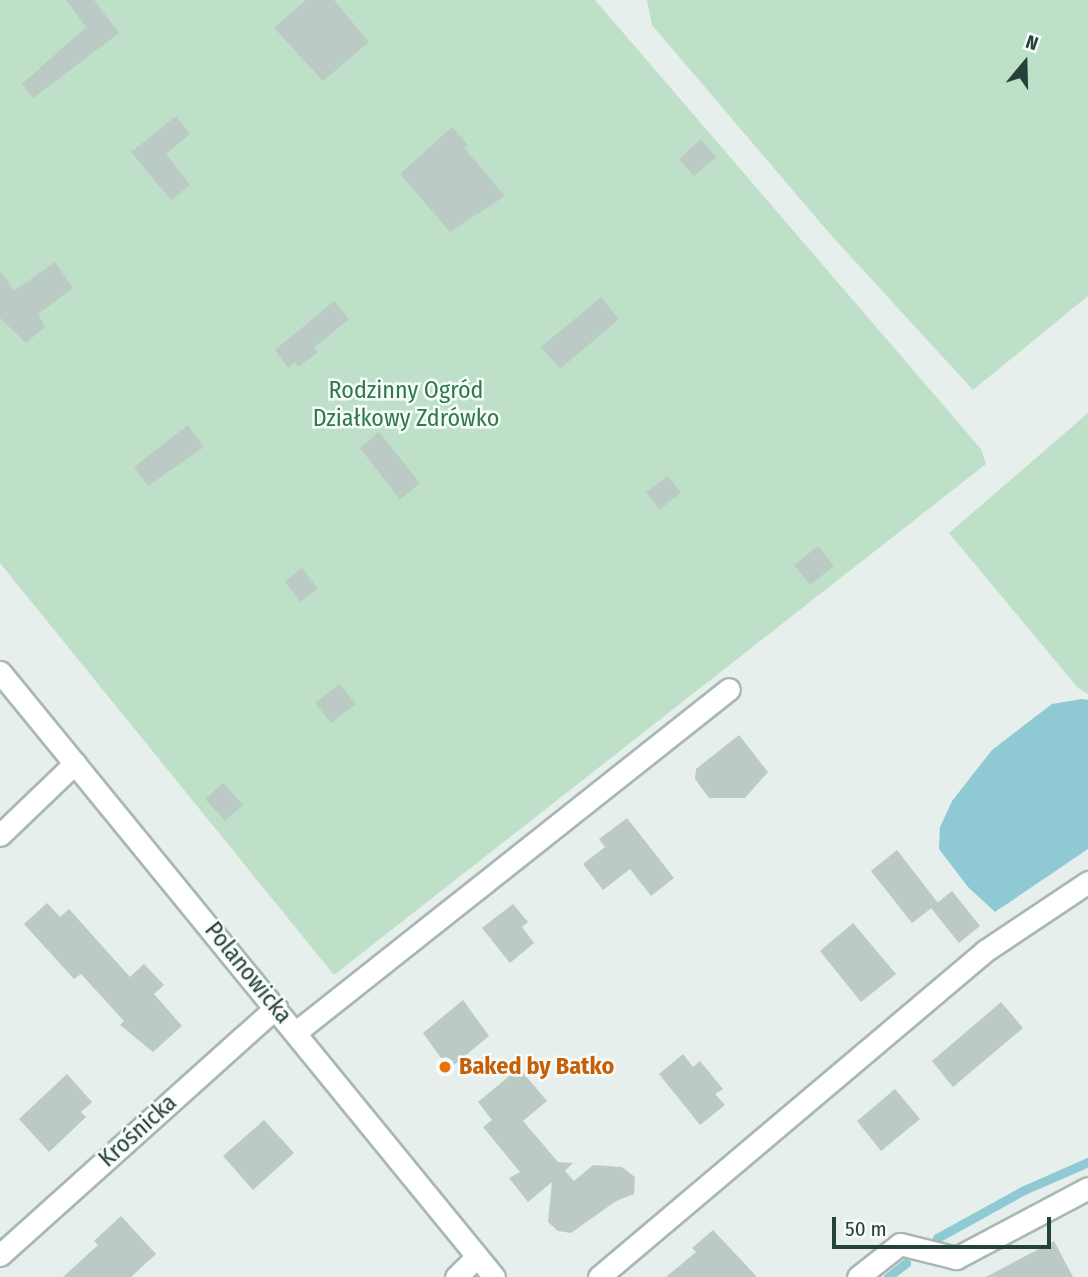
<!DOCTYPE html>
<html>
<head>
<meta charset="utf-8">
<style>
	body { margin:0 }
	#map { position:relative; width:1088px; height:1277px; overflow:hidden; background:#e6efeb; font-family:"Fira Sans Condensed",sans-serif }
	div>[style] { position:absolute }
	.green>* { inset:0; background:#bfe0c8 }
	.water>* { inset:0; background:#8ec9d4 }
	.stream>* { height:9px; margin:-4.5px; padding:0 4.5px; transform-origin:4.5px; border-radius:4.5px; background:#8ec9d4 }
	.building>* { inset:0; background:#bbcac4 }
	.roads { filter:drop-shadow(2px 0 #a8b8b2) drop-shadow(-2px 0 #a8b8b2) drop-shadow(0 2px #a8b8b2) drop-shadow(0 -2px #a8b8b2) }
	.minor>* { height:21px; margin:-10.5px; padding:0 10.5px; transform-origin:10.5px; border-radius:10.5px; background:#fff }
	.dots>* { width:19px; height:19px; translate:-50% -50%; box-sizing:border-box; border:4px solid #f7fbf9; border-radius:50% }
	span { translate:-50% -50%; white-space:nowrap; text-align:center; line-height:1.15; -webkit-text-stroke:5px #f7fbf9; paint-order:stroke }
	.park-label { font-size:24px; color:#2d7a4b }
	.street-label { font-size:24px; color:#24423a }
	.food-label { font-size:24px; color:#c56008; font-weight:700 }
	.left { translate:0 -50%; text-align:left }
	.north { position:absolute; left:990px; top:28px; width:70px; height:70px; -webkit-text-stroke:5px #f7fbf9; paint-order:stroke; rotate:19deg; font-size:19px; font-weight:700; line-height:28px; text-align:center; color:#24423a }
	.north::after { content:''; display:block; margin:auto; width:24px; height:32px; background:#24423a; clip-path:polygon(50% 0,100% 100%,50% 72%,0 100%) }
	.scale { position:absolute; left:832px; top:1217px; width:219px; height:32px; box-sizing:border-box; border:4px solid #24423a; border-top:0; padding-left:9px; font-size:21px; line-height:24px; white-space:nowrap; color:#24423a; -webkit-text-stroke:5px #f7fbf9; paint-order:stroke }
</style>
</head>
<body>
<div id="map">
	<div class="green">
		<div style="clip-path:polygon(0 0,595px 0,981px 449px,986px 464px,334px 975px,0 563px)"></div>
		<div style="clip-path:polygon(647px 0,1088px 0,1088px 296px,973px 390px,830px 234px,652px 25px)"></div>
		<div style="clip-path:polygon(1088px 413px,1088px 694px,1078px 688px,949px 533px)"></div>
	</div>
	<div class="water">
		<div style="clip-path:polygon(1082px 699px,1088px 700px,1088px 849px,995px 912px,968px 887px,939px 849px,940px 827px,952px 801px,992px 750px,1052px 704px)"></div>
	</div>
	<div class="stream">
		<div style="left:937px;top:1238px;width:99px;rotate:-28.9deg"></div>
		<div style="left:1024px;top:1190px;width:70px;rotate:-23.6deg"></div>
		<div style="left:888px;top:1277px;width:23px;rotate:-38deg"></div>
	</div>
	<div class="building">
		<div style="clip-path:polygon(66px 0,94px 0,119px 33px,33px 98px,22px 84px,86px 27px)"></div>
		<div style="clip-path:polygon(306px 0,334px 0,369px 42px,323px 81px,274px 28px)"></div>
		<div style="clip-path:polygon(176px 116px,190px 134px,166px 154px,190px 185px,171px 200px,131px 152px)"></div>
		<div style="clip-path:polygon(452px 127px,468px 145px,464px 148px,505px 196px,450px 232px,400px 174px)"></div>
		<div style="clip-path:polygon(701px 139px,716px 157px,694px 176px,679px 159px)"></div>
		<div style="clip-path:polygon(55px 262px,73px 288px,38px 314px,45px 327px,26px 343px,0 318px,0 271px,14px 291px)"></div>
		<div style="clip-path:polygon(601px 297px,619px 319px,560px 369px,541px 347px)"></div>
		<div style="clip-path:polygon(334px 301px,349px 319px,314px 348px,318px 352px,298px 367px,295px 362px,288px 368px,275px 350px)"></div>
		<div style="clip-path:polygon(188px 425px,204px 447px,148px 486px,134px 467px)"></div>
		<div style="clip-path:polygon(379px 432px,420px 483px,400px 500px,360px 448px)"></div>
		<div style="clip-path:polygon(668px 476px,681px 493px,659px 510px,646px 492px)"></div>
		<div style="clip-path:polygon(818px 546px,834px 566px,810px 585px,794px 565px)"></div>
		<div style="clip-path:polygon(302px 568px,318px 589px,300px 602px,285px 581px)"></div>
		<div style="clip-path:polygon(340px 684px,356px 704px,331px 723px,315px 703px)"></div>
		<div style="clip-path:polygon(739px 735px,768px 772px,745px 798px,709px 798px,695px 779px,696px 769px)"></div>
		<div style="clip-path:polygon(223px 783px,243px 805px,225px 821px,205px 799px)"></div>
		<div style="clip-path:polygon(627px 818px,674px 878px,651px 896px,630px 869px,603px 890px,583px 864px,605px 847px,599px 839px)"></div>
		<div style="clip-path:polygon(897px 850px,938px 903px,912px 923px,871px 871px)"></div>
		<div style="clip-path:polygon(952px 891px,980px 926px,959px 943px,931px 908px)"></div>
		<div style="clip-path:polygon(47px 903px,60px 917px,69px 909px,130px 977px,144px 964px,164px 985px,154px 994px,182px 1026px,153px 1052px,120px 1025px,124px 1021px,81px 974px,74px 979px,24px 924px)"></div>
		<div style="clip-path:polygon(513px 904px,528px 922px,522px 927px,534px 943px,510px 963px,482px 928px)"></div>
		<div style="clip-path:polygon(853px 923px,896px 974px,861px 1002px,820px 951px)"></div>
		<div style="clip-path:polygon(463px 1000px,489px 1036px,449px 1069px,423px 1033px)"></div>
		<div style="clip-path:polygon(1001px 1002px,1023px 1028px,953px 1087px,932px 1061px)"></div>
		<div style="clip-path:polygon(683px 1054px,693px 1067px,700px 1061px,723px 1089px,715px 1094px,725px 1105px,700px 1125px,659px 1074px)"></div>
		<div style="clip-path:polygon(519px 1068px,547px 1101px,523px 1121px,558px 1162px,573px 1163px,565px 1171px,574px 1181px,593px 1165px,622px 1167px,635px 1177px,634px 1194px,616px 1201px,571px 1233px,558px 1231px,548px 1222px,552px 1182px,528px 1202px,509px 1178px,520px 1172px,483px 1127px,492px 1120px,478px 1102px)"></div>
		<div style="clip-path:polygon(67px 1074px,92px 1102px,81px 1112px,86px 1117px,49px 1152px,19px 1119px)"></div>
		<div style="clip-path:polygon(895px 1089px,920px 1119px,881px 1151px,857px 1121px)"></div>
		<div style="clip-path:polygon(264px 1120px,294px 1153px,253px 1190px,223px 1156px)"></div>
		<div style="clip-path:polygon(121px 1216px,156px 1254px,131px 1277px,63px 1277px,98px 1245px,94px 1241px)"></div>
		<div style="clip-path:polygon(713px 1230px,757px 1277px,666px 1277px,696px 1252px,692px 1248px)"></div>
		<div style="clip-path:polygon(1054px 1241px,1073px 1277px,986px 1277px)"></div>
	</div>
	<div class="roads">
		<div class="minor">
			<div style="left:0;top:672px;width:781px;rotate:50.77deg"></div>
			<div style="left:0;top:835px;width:104px;rotate:-43.8deg"></div>
			<div style="left:296px;top:1032px;width:552px;rotate:-38.38deg"></div>
			<div style="left:0;top:1255px;width:371px;rotate:-41.9deg"></div>
			<div style="left:456px;top:1277px;width:29px;rotate:-44deg"></div>
			<div style="left:599px;top:1277px;width:505px;rotate:-40.18deg"></div>
			<div style="left:985px;top:951px;width:124px;rotate:-33.8deg"></div>
			<div style="left:858px;top:1277px;width:53px;rotate:-38.2deg"></div>
			<div style="left:900px;top:1244px;width:58px;rotate:14deg"></div>
			<div style="left:956px;top:1258px;width:149px;rotate:-27.9deg"></div>
		</div>
	</div>
	<div class="dots">
		<div style="left:445px;top:1067px;background:#e8710a"></div>
	</div>
	<div class="park-label">
		<span style="left:406px;top:405px">Rodzinny Ogród<br>Działkowy Zdrówko</span>
	</div>
	<div class="street-label">
		<span style="left:248px;top:973px;rotate:51deg">Polanowicka</span>
		<span style="left:138px;top:1131px;rotate:-42deg">Krośnicka</span>
	</div>
	<div class="food-label">
		<span class="left" style="left:459px;top:1067px">Baked by Batko</span>
	</div>
	<div class="north">N</div>
	<div class="scale">50 m</div>
</div>
</body>
</html>
